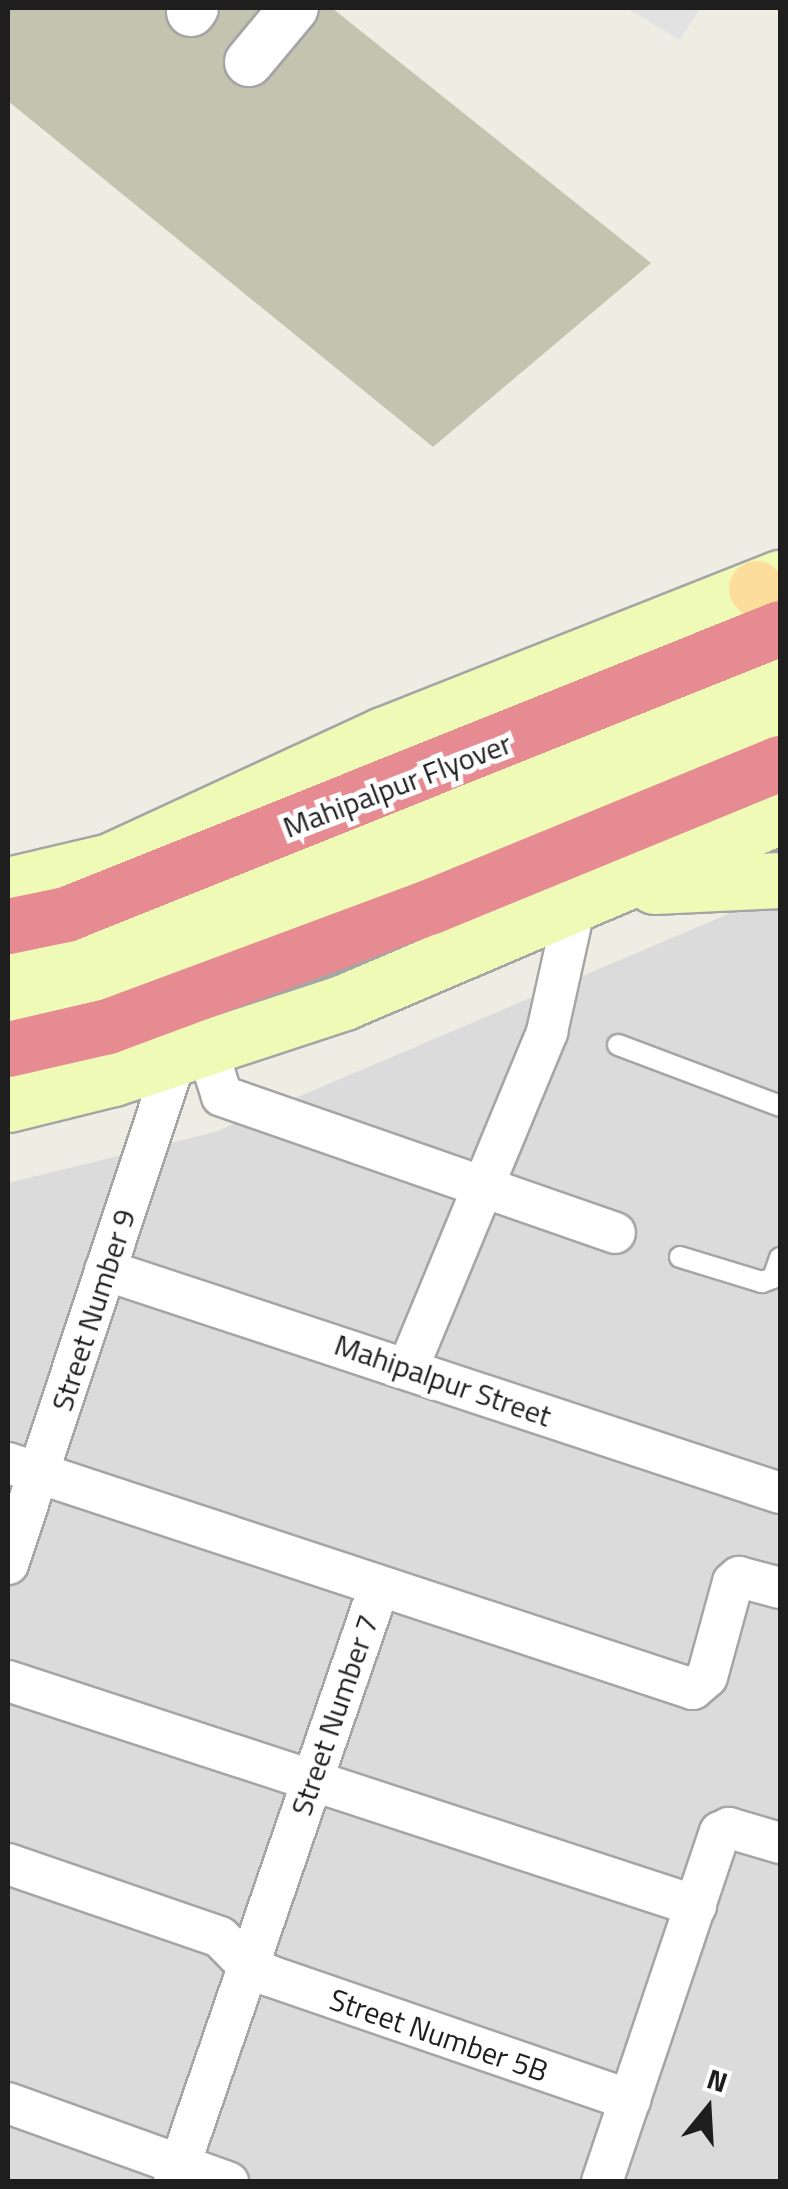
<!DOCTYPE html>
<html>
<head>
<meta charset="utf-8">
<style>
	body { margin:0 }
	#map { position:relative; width:788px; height:2189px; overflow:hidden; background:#efece4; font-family:"Titillium Web",sans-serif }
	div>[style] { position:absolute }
	.residential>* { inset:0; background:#dcdbdb }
	.construction>* { inset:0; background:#c2c4af }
	.parking>* { inset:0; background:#e2e2e2 }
	.roads { filter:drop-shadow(2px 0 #a5a5a5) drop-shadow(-2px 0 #a5a5a5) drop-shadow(0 2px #a5a5a5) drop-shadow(0 -2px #a5a5a5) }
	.service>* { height:20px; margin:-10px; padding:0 10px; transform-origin:10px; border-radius:10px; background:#fff }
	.minor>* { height:40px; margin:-20px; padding:0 20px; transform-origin:20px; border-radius:20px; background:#fff }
	.tertiary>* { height:48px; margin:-24px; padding:0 24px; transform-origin:24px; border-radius:24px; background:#fff }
	.secondary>* { height:55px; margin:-27.5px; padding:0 27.5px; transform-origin:27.5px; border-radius:27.5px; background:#effab7 }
	.primary>* { height:55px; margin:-27.5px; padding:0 27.5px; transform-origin:27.5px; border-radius:27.5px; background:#fcdd9c }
	.motorway>* { height:55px; margin:-27.5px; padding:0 27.5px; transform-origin:27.5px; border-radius:27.5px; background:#e78b92 }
	span { translate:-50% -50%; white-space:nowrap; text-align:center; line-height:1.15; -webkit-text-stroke:10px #fff; paint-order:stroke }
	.street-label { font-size:30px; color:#1e1e1e }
	.frame { position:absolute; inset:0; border:10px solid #1e1e1e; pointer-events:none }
	.north { position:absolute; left:658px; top:2059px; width:100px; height:100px; -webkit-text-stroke:8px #fff; paint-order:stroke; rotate:18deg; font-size:28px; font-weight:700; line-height:40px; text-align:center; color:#1e1e1e }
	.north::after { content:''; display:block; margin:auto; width:35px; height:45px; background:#1e1e1e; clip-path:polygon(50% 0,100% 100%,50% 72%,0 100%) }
</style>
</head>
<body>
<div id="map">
	<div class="residential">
		<div style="clip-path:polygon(780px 892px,780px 2181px,8px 2181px,8px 1183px,215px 1132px)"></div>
	</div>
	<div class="construction">
		<div style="clip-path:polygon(8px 8px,332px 8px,651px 263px,433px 447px,8px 101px)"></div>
	</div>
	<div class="parking">
		<div style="clip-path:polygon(626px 8px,700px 8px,680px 40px)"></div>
	</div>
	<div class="roads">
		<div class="service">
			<div style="left:618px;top:1045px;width:173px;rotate:20.6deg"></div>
			<div style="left:680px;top:1257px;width:86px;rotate:17deg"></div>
			<div style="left:762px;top:1282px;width:12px;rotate:-20deg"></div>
			<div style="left:773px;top:1278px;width:21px;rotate:-71deg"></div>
		</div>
		<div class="minor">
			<div style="left:206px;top:1046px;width:52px;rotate:72.3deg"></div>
			<div style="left:222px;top:1096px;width:416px;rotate:19.2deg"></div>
			<div style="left:105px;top:1270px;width:711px;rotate:18.28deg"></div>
			<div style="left:408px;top:1368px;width:364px;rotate:-67.5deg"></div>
			<div style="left:547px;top:1032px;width:129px;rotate:-77.5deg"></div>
			<div style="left:8px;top:1463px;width:721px;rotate:18.26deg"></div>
			<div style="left:693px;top:1689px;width:18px;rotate:-41deg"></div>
			<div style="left:707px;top:1677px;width:98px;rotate:-74.7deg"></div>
			<div style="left:733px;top:1582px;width:8px;rotate:-40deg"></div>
			<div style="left:739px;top:1577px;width:42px;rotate:15deg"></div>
			<div style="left:8px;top:1564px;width:536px;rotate:-71.63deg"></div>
			<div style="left:8px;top:1681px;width:724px;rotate:18.11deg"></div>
			<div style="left:8px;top:1864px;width:224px;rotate:19deg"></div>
			<div style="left:220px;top:1937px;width:42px;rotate:46deg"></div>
			<div style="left:249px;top:1967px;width:23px;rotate:23deg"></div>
			<div style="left:270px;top:1976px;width:381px;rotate:19deg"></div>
			<div style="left:8px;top:2103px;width:234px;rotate:19.8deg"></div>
			<div style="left:174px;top:2182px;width:629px;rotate:-70.99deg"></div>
			<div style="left:602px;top:2182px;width:369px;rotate:-71.4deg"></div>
			<div style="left:720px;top:1832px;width:10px;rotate:-24deg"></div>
			<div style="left:729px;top:1828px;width:53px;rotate:16.4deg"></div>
		</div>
		<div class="tertiary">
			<div style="left:191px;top:12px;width:5px;rotate:-53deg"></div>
			<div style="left:249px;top:62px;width:70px;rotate:-50.2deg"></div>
		</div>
		<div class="secondary">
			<div style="left:8px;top:885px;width:105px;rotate:-13.2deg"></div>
			<div style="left:110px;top:861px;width:301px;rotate:-24.8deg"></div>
			<div style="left:383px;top:735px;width:427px;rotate:-21.6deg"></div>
			<div style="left:654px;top:886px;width:126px;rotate:-2.7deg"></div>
			<div style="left:8px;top:966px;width:103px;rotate:-13.5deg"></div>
			<div style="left:108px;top:942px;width:725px;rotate:-22.04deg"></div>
			<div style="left:8px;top:1012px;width:85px;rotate:-14.4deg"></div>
			<div style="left:90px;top:991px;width:741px;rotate:-21.3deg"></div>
			<div style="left:8px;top:1104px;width:108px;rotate:-13.9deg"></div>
			<div style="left:113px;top:1078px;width:243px;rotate:-18.2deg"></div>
			<div style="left:344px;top:1002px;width:474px;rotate:-23.1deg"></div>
		</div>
		<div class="primary">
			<div style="left:756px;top:588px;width:35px;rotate:46deg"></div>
		</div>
		<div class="motorway">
			<div style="left:8px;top:926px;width:59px;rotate:-11.7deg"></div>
			<div style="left:66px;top:914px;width:769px;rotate:-21.83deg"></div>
			<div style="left:8px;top:1049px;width:103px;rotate:-13deg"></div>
			<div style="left:108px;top:1026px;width:345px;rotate:-20.4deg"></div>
			<div style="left:431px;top:906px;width:377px;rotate:-22.3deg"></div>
		</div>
	</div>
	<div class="street-label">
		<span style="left:397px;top:785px;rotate:-21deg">Mahipalpur Flyover</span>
		<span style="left:93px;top:1310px;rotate:-72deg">Street Number 9</span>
		<span style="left:443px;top:1380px;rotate:19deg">Mahipalpur Street</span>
		<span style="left:334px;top:1715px;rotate:-71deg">Street Number 7</span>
		<span style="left:439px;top:2035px;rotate:19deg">Street Number 5B</span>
	</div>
	<div class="frame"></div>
	<div class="north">N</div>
</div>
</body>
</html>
